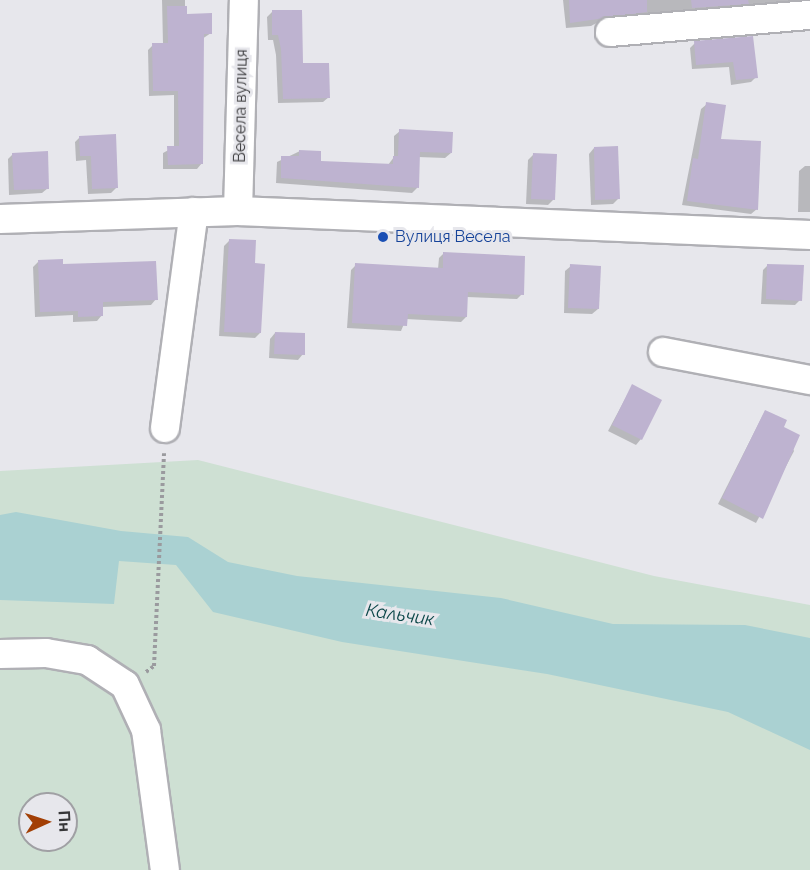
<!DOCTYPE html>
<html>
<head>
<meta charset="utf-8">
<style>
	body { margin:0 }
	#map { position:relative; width:810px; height:870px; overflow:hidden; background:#e7e7ec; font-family:Raleway,sans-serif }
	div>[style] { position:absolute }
	.green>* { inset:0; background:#cee0d3 }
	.water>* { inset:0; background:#aad1d2 }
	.shadow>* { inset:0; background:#0003 }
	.building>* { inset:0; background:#beb3d0 }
	.path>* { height:4px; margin-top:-2px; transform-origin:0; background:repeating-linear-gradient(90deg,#9a9a9e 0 3px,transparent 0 6px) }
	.roads { filter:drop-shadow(2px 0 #b0b0b5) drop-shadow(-2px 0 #b0b0b5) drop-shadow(0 2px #b0b0b5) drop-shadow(0 -2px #b0b0b5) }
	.minor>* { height:28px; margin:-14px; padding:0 14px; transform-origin:14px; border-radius:14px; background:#fff }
	.dots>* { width:16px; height:16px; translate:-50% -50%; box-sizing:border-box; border:3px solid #e7e7ec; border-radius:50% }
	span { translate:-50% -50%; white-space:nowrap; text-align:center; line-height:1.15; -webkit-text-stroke:6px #e7e7ec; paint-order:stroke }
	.street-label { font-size:16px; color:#363638 }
	.transit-label { font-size:16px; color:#164399 }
	.left { translate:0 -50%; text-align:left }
	.water-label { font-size:18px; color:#0b4648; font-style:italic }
	.north { position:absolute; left:18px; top:792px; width:60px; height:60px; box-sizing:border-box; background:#e7e7ec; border:2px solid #a0a0a4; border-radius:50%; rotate:87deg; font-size:16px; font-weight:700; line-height:24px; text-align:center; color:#363638 }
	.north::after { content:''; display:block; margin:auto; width:21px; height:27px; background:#a23f05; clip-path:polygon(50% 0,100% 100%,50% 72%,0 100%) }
</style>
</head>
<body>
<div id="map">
	<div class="green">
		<div style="clip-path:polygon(evenodd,198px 460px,654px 576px,810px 605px,810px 870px,0 870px,0 471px,198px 460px,30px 804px,66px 804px,66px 840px,30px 840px,30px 804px)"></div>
	</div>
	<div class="water">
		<div style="clip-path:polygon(16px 512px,121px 531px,188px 537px,228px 562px,297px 576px,501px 598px,613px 624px,745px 625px,810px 638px,810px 750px,728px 712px,547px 674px,342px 642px,213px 612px,176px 565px,119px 561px,114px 604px,0 600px,0 515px)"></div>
	</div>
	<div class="shadow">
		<div style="clip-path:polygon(162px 0,185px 0,185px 15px,211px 33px,202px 39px,202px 163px,197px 169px,163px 169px,163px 153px,174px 147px,174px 95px,149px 96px,148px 50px,153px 45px,163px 45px)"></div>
		<div style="clip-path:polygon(563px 0,791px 0,787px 4px,602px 20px,591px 26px,566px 28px)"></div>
		<div style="clip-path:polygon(272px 12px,301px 65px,329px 97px,323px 102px,278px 103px,276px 55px,273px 40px,268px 40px,267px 17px)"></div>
		<div style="clip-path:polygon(752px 38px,756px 77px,751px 82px,731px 85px,729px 67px,692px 69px,690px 48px,695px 43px)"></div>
		<div style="clip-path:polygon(707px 104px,720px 140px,757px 209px,751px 214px,682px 205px,701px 109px)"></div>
		<div style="clip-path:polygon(400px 131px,451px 153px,445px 158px,418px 157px,417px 188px,412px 193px,276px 183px,277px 162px,300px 151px,320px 162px,388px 165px,394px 157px,394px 136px)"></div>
		<div style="clip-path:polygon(80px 137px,117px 187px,111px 193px,88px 194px,86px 160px,76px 161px,75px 142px)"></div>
		<div style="clip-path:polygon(594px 148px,618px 199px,613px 204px,591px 205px,589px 154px)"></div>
		<div style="clip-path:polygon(13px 154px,48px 188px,42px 193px,9px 195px,8px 159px)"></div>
		<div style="clip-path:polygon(534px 154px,553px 200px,548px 205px,526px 204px,528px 160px)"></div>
		<div style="clip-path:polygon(805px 166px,810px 166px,810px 212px,798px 212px,799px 171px)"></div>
		<div style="clip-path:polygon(229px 241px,253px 265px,260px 333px,255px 338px,219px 336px,224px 246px)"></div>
		<div style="clip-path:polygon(444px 253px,522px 294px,517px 299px,467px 297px,466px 317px,461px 322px,406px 319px,401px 331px,347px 328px,351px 270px,356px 265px,438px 269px,439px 258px)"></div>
		<div style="clip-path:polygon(38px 262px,61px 266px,156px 299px,151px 305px,102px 307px,102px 315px,97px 321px,73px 322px,73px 315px,35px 317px,33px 267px)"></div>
		<div style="clip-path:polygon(768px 265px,800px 300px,795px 305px,761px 304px,763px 270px)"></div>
		<div style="clip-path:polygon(571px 266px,598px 309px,592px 314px,564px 313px,565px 271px)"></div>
		<div style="clip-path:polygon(275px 333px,303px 354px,298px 360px,269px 358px,270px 339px)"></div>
		<div style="clip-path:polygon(632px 386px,641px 439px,636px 445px,608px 431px)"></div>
		<div style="clip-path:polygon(765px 411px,782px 428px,794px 451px,756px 523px,718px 504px)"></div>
	</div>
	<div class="building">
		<div style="clip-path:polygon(569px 0,647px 0,647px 12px,570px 23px)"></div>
		<div style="clip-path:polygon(691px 0,748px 0,749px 4px,692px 8px)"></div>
		<div style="clip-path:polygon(167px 6px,187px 6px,187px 14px,212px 13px,212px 34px,204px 34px,203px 164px,168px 165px,167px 146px,179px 146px,178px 91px,153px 91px,152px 43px,168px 43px)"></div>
		<div style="clip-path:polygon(272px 10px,302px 10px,303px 63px,329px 63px,330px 98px,283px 99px,281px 49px,278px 35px,272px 35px)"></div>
		<div style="clip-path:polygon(753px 36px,758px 78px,736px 80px,733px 62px,696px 65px,694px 41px)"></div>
		<div style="clip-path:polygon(706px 102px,726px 105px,721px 139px,761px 141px,758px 210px,687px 201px,693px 158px,698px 159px)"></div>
		<div style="clip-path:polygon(399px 129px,453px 132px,452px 153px,420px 152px,419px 188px,281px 178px,281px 156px,299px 156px,299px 150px,321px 151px,321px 161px,393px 164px,393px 156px,398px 156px)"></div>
		<div style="clip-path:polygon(116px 134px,118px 188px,92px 189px,91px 156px,80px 156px,79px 136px)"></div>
		<div style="clip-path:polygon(618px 146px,620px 199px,595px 200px,594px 147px)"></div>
		<div style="clip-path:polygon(48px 151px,49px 189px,14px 190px,12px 153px)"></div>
		<div style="clip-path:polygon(533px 153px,557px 154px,555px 200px,531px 199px)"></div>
		<div style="clip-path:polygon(229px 239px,256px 240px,255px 263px,265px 264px,261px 333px,224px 332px)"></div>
		<div style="clip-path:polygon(443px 252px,525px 256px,524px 295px,468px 292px,467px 317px,408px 314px,407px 326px,352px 323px,355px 263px,443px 268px)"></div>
		<div style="clip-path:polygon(63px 259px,63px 264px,156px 261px,158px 300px,103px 302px,103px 316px,78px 317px,78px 311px,40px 312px,38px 260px)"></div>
		<div style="clip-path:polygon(570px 264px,601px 266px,599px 309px,568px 308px)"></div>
		<div style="clip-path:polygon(767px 264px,804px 265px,802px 301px,766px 299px)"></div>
		<div style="clip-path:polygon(275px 332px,305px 333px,305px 355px,274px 354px)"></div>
		<div style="clip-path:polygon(632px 384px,662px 400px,642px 440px,612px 425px)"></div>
		<div style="clip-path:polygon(765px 410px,787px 420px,784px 427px,800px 435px,763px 519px,722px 498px)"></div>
	</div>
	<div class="path">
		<div style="left:146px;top:672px;width:10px;rotate:-37deg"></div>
		<div style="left:154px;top:666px;width:213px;rotate:-87.3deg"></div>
	</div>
	<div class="roads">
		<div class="minor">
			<div style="left:610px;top:32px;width:201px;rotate:-4.9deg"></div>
			<div style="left:238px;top:211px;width:211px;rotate:-88.4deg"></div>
			<div style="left:0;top:219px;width:238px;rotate:-1.9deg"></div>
			<div style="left:238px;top:211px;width:573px;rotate:2.4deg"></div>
			<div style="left:663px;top:352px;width:150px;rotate:10.8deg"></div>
			<div style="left:165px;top:428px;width:218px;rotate:-82.4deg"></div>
			<div style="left:0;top:654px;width:46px;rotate:-1.2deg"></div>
			<div style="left:46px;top:653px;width:42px;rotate:9.7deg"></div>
			<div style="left:87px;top:660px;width:45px;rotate:33.3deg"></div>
			<div style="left:125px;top:685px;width:50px;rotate:65deg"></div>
			<div style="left:146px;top:730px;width:141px;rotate:82.3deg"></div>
		</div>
	</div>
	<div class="dots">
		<div style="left:383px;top:237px;background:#1a4fb4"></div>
	</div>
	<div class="street-label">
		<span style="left:241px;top:106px;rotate:-89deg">Весела вулиця</span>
	</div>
	<div class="transit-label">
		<span class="left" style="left:395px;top:237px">Вулиця Весела</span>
	</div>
	<div class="water-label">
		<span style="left:400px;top:615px;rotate:8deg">Кальчик</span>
	</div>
	<div class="north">Пн</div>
</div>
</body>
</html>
